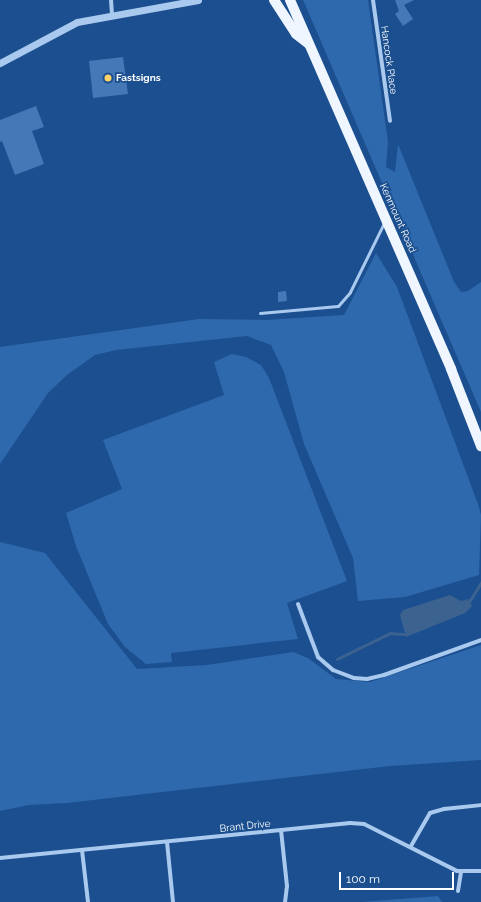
<!DOCTYPE html>
<html>
<head>
<meta charset="utf-8">
<style>
	body { margin:0 }
	#map { position:relative; width:481px; height:902px; overflow:hidden; background:#1b4f8f; font-family:Raleway,sans-serif }
	div>[style] { position:absolute }
	.green>* { inset:0; background:#2e69ad }
	.water>* { inset:0; background:#3c6290 }
	.stream>* { height:2.5px; margin:-1.25px; padding:0 1.25px; transform-origin:1.25px; border-radius:1.25px; background:#3c6290 }
	.building>* { inset:0; background:#4478b7 }
	.service>* { height:3px; margin:-1.5px; padding:0 1.5px; transform-origin:1.5px; border-radius:1.5px; background:#a9c9ee }
	.minor>* { height:4px; margin:-2px; padding:0 2px; transform-origin:2px; border-radius:2px; background:#a9c9ee }
	.tertiary>* { height:7px; margin:-3.5px; padding:0 3.5px; transform-origin:3.5px; border-radius:3.5px; background:#a9c9ee }
	.primary>* { height:10px; margin:-5px; padding:0 5px; transform-origin:5px; border-radius:5px; background:#f0f6ff }
	.dots>* { width:11px; height:11px; translate:-50% -50%; box-sizing:border-box; border:2px solid #1b4f8f; border-radius:50% }
	span { translate:-50% -50%; white-space:nowrap; text-align:center; line-height:1.15; -webkit-text-stroke:3.5px #1b4f8f; paint-order:stroke }
	.street-label { font-size:10px; color:#fff }
	.poi-label { font-size:10px; color:#fff; font-weight:700 }
	.left { translate:0 -50%; text-align:left }
	.scale { position:absolute; left:339px; top:872px; width:115px; height:18px; box-sizing:border-box; border:2px solid #fff; border-top:0; padding-left:5px; font-size:12px; line-height:14px; white-space:nowrap; color:#fff; -webkit-text-stroke:3px #1b4f8f; paint-order:stroke }
</style>
</head>
<body>
<div id="map">
	<div class="green">
		<div style="clip-path:polygon(303px 0,368px 0,388px 142px,386px 167px,395px 172px,398px 144px,454px 282px,461px 292px,468px 291px,481px 282px,481px 412px)"></div>
		<div style="clip-path:polygon(376px 253px,397px 287px,478px 504px,481px 515px,479px 575px,405px 597px,358px 601px,353px 558px,304px 444px,284px 372px,271px 345px,247px 336px,116px 350px,95px 355px,67px 375px,48px 393px,0 464px,0 347px,199px 319px,266px 320px,344px 315px)"></div>
		<div style="clip-path:polygon(232px 354px,246px 357px,261px 365px,269px 378px,347px 581px,287px 603px,298px 639px,171px 653px,172px 662px,146px 664px,125px 647px,108px 624px,76px 546px,66px 513px,122px 489px,103px 440px,224px 395px,214px 362px)"></div>
		<div style="clip-path:polygon(0 542px,45px 553px,137px 669px,207px 665px,293px 652px,308px 658px,336px 679px,370px 682px,481px 645px,481px 760px,390px 766px,67px 803px,29px 805px,0 811px)"></div>
		<div style="clip-path:polygon(438px 896px,442px 902px,362px 902px)"></div>
	</div>
	<div class="water">
		<div style="clip-path:polygon(450px 595px,461px 601px,468px 599px,472px 606px,465px 613px,406px 637px,400px 615px,403px 610px)"></div>
	</div>
	<div class="stream">
		<div style="left:469px;top:602px;width:22px;rotate:-58deg"></div>
		<div style="left:337px;top:659px;width:59px;rotate:-26.1deg"></div>
		<div style="left:390px;top:633px;width:16px;rotate:4deg"></div>
	</div>
	<div class="building">
		<div style="clip-path:polygon(395px 0,414px 0,404px 5px,413px 19px,403px 26px,395px 14px,399px 11px)"></div>
		<div style="clip-path:polygon(123px 57px,128px 94px,93px 98px,89px 61px)"></div>
		<div style="clip-path:polygon(36px 106px,44px 127px,32px 131px,44px 164px,15px 175px,2px 141px,0 142px,0 120px)"></div>
		<div style="clip-path:polygon(286px 291px,287px 301px,278px 302px,278px 292px)"></div>
	</div>
	<div class="service">
		<div style="left:260px;top:313px;width:78px;rotate:-5.1deg"></div>
		<div style="left:338px;top:306px;width:18px;rotate:-49deg"></div>
		<div style="left:350px;top:292px;width:77px;rotate:-63.8deg"></div>
	</div>
	<div class="minor">
		<div style="left:111px;top:0;width:14px;rotate:86deg"></div>
		<div style="left:373px;top:0;width:122px;rotate:82deg"></div>
		<div style="left:298px;top:604px;width:57px;rotate:69.3deg"></div>
		<div style="left:318px;top:657px;width:20px;rotate:41deg"></div>
		<div style="left:333px;top:670px;width:22px;rotate:21deg"></div>
		<div style="left:354px;top:678px;width:13px;rotate:4deg"></div>
		<div style="left:367px;top:679px;width:17px;rotate:-13deg"></div>
		<div style="left:384px;top:675px;width:103px;rotate:-19.8deg"></div>
		<div style="left:281px;top:830px;width:56px;rotate:83.9deg"></div>
		<div style="left:287px;top:886px;width:16px;rotate:97deg"></div>
		<div style="left:167px;top:842px;width:60px;rotate:84.3deg"></div>
		<div style="left:411px;top:846px;width:38px;rotate:-60deg"></div>
		<div style="left:430px;top:813px;width:15px;rotate:-16deg"></div>
		<div style="left:444px;top:809px;width:37px;rotate:-6deg"></div>
		<div style="left:82px;top:850px;width:52px;rotate:83.4deg"></div>
		<div style="left:0;top:858px;width:352px;rotate:-5.7deg"></div>
		<div style="left:350px;top:823px;width:14px;rotate:4deg"></div>
		<div style="left:364px;top:824px;width:104px;rotate:26.8deg"></div>
		<div style="left:457px;top:871px;width:24px"></div>
		<div style="left:458px;top:891px;width:19px;rotate:-81deg"></div>
	</div>
	<div class="tertiary">
		<div style="left:0;top:63px;width:87px;rotate:-28deg"></div>
		<div style="left:77px;top:22px;width:123px;rotate:-10.3deg"></div>
	</div>
	<div class="primary">
		<div style="left:274px;top:0;width:40px;rotate:57.1deg"></div>
		<div style="left:296px;top:34px;width:16px;rotate:38deg"></div>
		<div style="left:290px;top:0;width:403px;rotate:66.4deg"></div>
		<div style="left:451px;top:369px;width:83px;rotate:68.7deg"></div>
	</div>
	<div class="dots">
		<div style="left:108px;top:78px;background:#ffd166"></div>
	</div>
	<div class="street-label">
		<span style="left:389px;top:60px;rotate:82deg">Hancock Place</span>
		<span style="left:398px;top:218px;rotate:66deg">Kenmount Road</span>
		<span style="left:245px;top:826px;rotate:-6deg">Brant Drive</span>
	</div>
	<div class="poi-label">
		<span class="left" style="left:116px;top:78px">Fastsigns</span>
	</div>
	<div class="scale">100 m</div>
</div>
</body>
</html>
